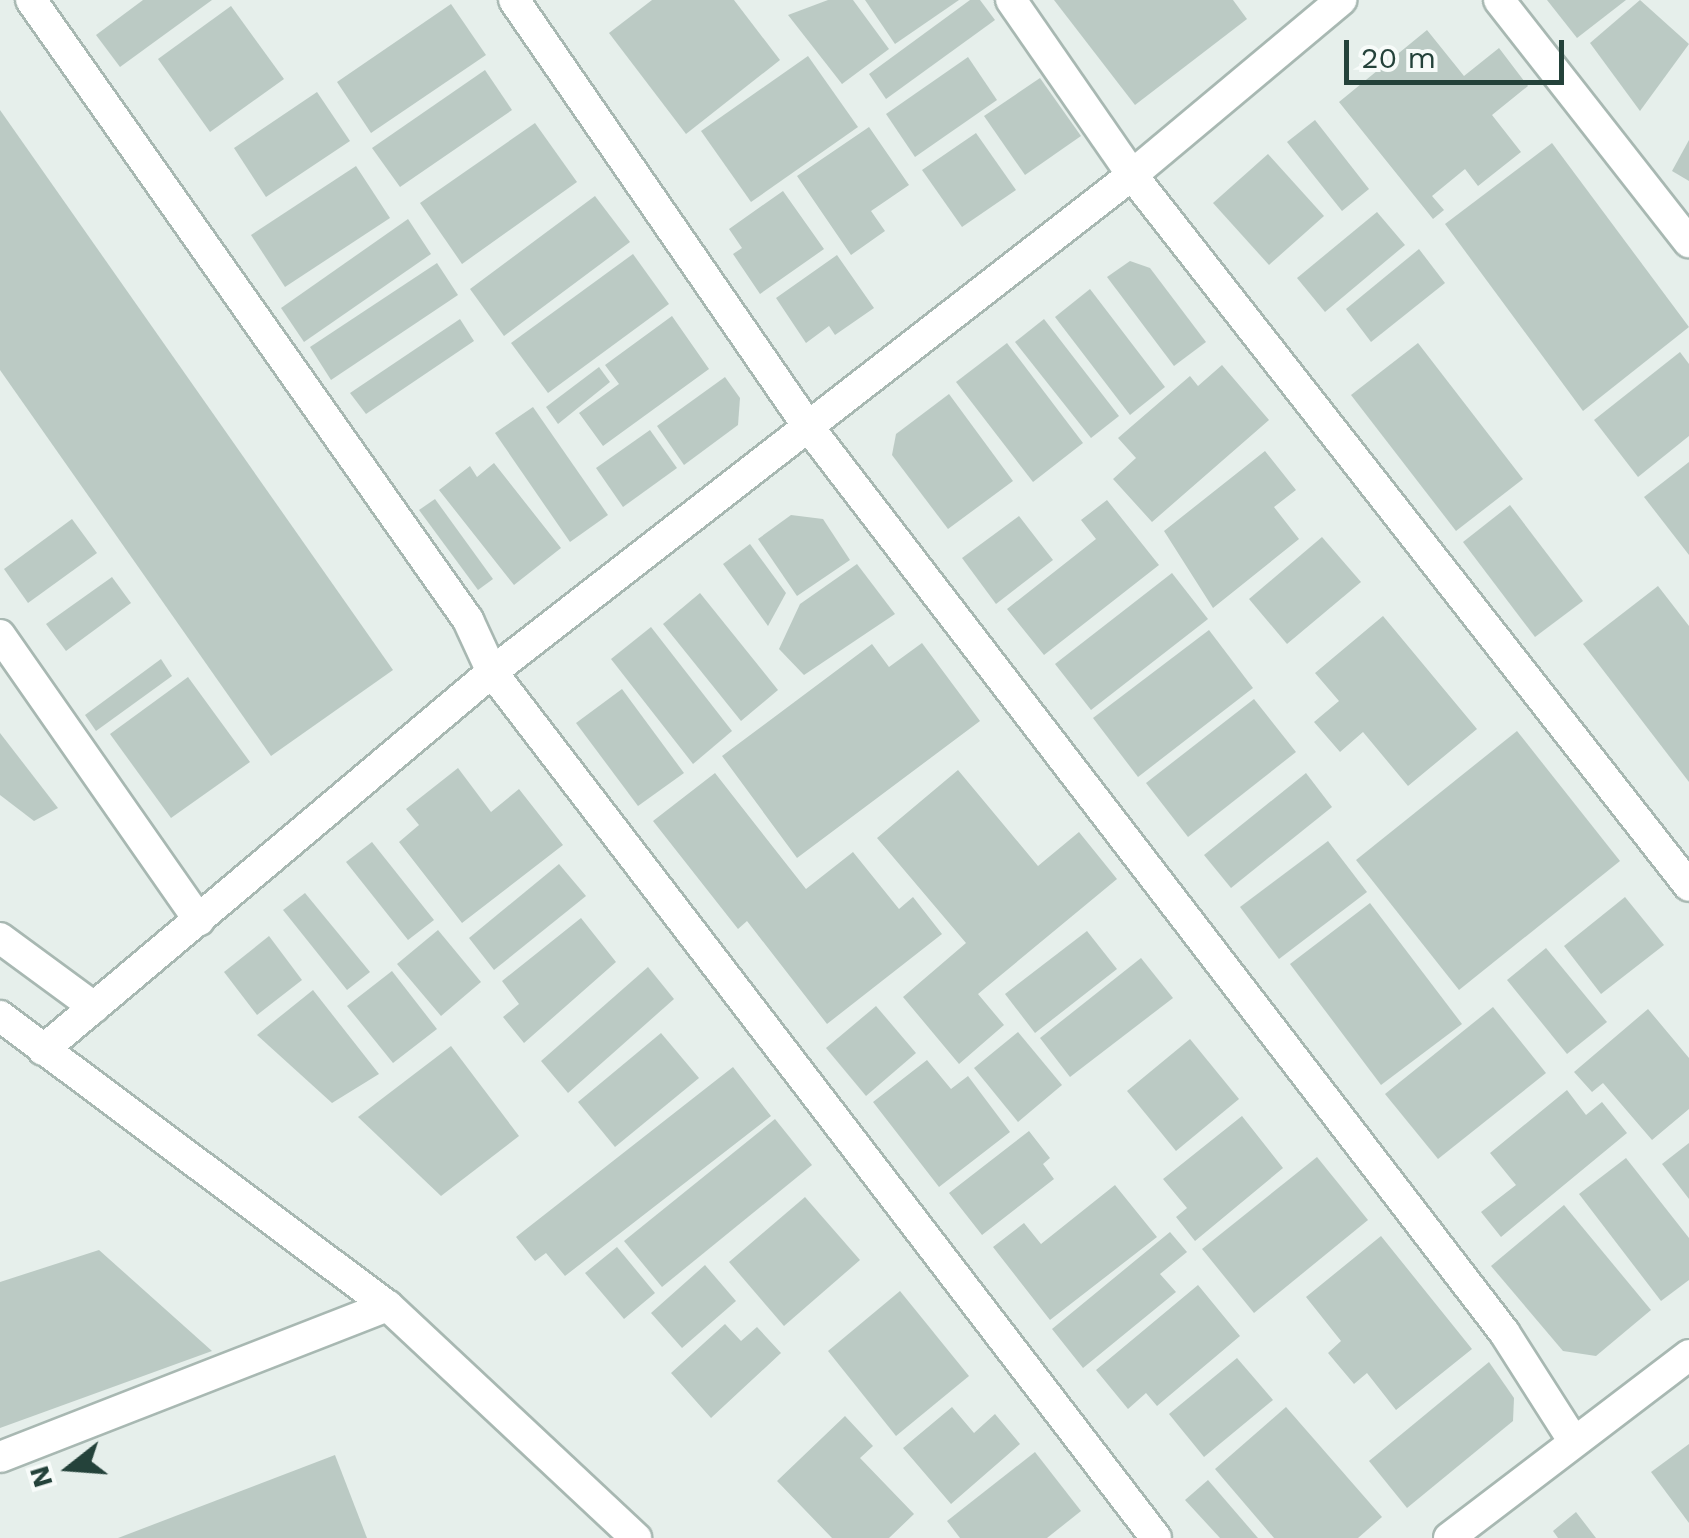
<!DOCTYPE html>
<html>
<head>
<meta charset="utf-8">
<style>
	body { margin:0 }
	#map { position:relative; width:1689px; height:1538px; overflow:hidden; background:#e6efeb; font-family:"Work Sans",sans-serif }
	div>[style] { position:absolute }
	.building>* { inset:0; background:#bbcac4 }
	.roads { filter:drop-shadow(2px 0 #a8b8b2) drop-shadow(-2px 0 #a8b8b2) drop-shadow(0 2px #a8b8b2) drop-shadow(0 -2px #a8b8b2) }
	.minor>* { height:30px; margin:-15px; padding:0 15px; transform-origin:15px; border-radius:15px; background:#fff }
	span { translate:-50% -50%; white-space:nowrap; text-align:center; line-height:1.15; -webkit-text-stroke:8px #f7fbf9; paint-order:stroke }
	.north { position:absolute; left:20px; top:1418px; width:100px; height:100px; -webkit-text-stroke:8px #f7fbf9; paint-order:stroke; rotate:253deg; font-size:28px; font-weight:700; line-height:40px; text-align:center; color:#24423a }
	.north::after { content:''; display:block; margin:auto; width:35px; height:45px; background:#24423a; clip-path:polygon(50% 0,100% 100%,50% 72%,0 100%) }
	.scale { position:absolute; left:1344px; top:40px; width:220px; height:45px; box-sizing:border-box; border:5px solid #24423a; border-top:0; padding-left:12px; font-size:30px; line-height:35px; white-space:nowrap; color:#24423a; -webkit-text-stroke:8px #f7fbf9; paint-order:stroke }
</style>
</head>
<body>
<div id="map">
	<div class="building">
		<div style="clip-path:polygon(143px 0,212px 0,120px 67px,96px 35px)"></div>
		<div style="clip-path:polygon(652px 0,734px 0,780px 60px,686px 134px,609px 33px)"></div>
		<div style="clip-path:polygon(828px 0,853px 0,889px 49px,842px 84px,788px 15px)"></div>
		<div style="clip-path:polygon(865px 0,959px 0,895px 44px)"></div>
		<div style="clip-path:polygon(970px 0,980px 0,995px 20px,886px 99px,869px 74px)"></div>
		<div style="clip-path:polygon(1054px 0,1233px 0,1247px 19px,1135px 105px)"></div>
		<div style="clip-path:polygon(1547px 0,1626px 0,1577px 38px)"></div>
		<div style="clip-path:polygon(1640px 0,1689px 44px,1640px 111px,1590px 43px)"></div>
		<div style="clip-path:polygon(451px 4px,486px 55px,371px 133px,337px 82px)"></div>
		<div style="clip-path:polygon(231px 6px,284px 79px,210px 132px,158px 59px)"></div>
		<div style="clip-path:polygon(1427px 30px,1464px 76px,1499px 48px,1528px 86px,1492px 115px,1521px 152px,1478px 186px,1465px 169px,1432px 196px,1444px 210px,1433px 219px,1339px 102px)"></div>
		<div style="clip-path:polygon(808px 56px,858px 127px,751px 202px,701px 131px)"></div>
		<div style="clip-path:polygon(968px 57px,997px 100px,915px 157px,886px 114px)"></div>
		<div style="clip-path:polygon(485px 70px,512px 110px,400px 187px,372px 148px)"></div>
		<div style="clip-path:polygon(1040px 78px,1081px 136px,1025px 175px,984px 116px)"></div>
		<div style="clip-path:polygon(317px 92px,350px 141px,266px 197px,234px 148px)"></div>
		<div style="clip-path:polygon(0 110px,393px 670px,271px 756px,0 370px)"></div>
		<div style="clip-path:polygon(1315px 120px,1369px 189px,1342px 211px,1287px 142px)"></div>
		<div style="clip-path:polygon(535px 123px,577px 182px,462px 264px,420px 203px)"></div>
		<div style="clip-path:polygon(869px 127px,909px 185px,871px 211px,885px 231px,851px 255px,797px 176px)"></div>
		<div style="clip-path:polygon(976px 133px,1016px 190px,962px 227px,922px 170px)"></div>
		<div style="clip-path:polygon(1689px 140px,1689px 181px,1672px 171px)"></div>
		<div style="clip-path:polygon(1552px 143px,1689px 327px,1583px 411px,1445px 224px)"></div>
		<div style="clip-path:polygon(1268px 154px,1324px 216px,1269px 265px,1213px 203px)"></div>
		<div style="clip-path:polygon(356px 166px,390px 218px,285px 287px,251px 235px)"></div>
		<div style="clip-path:polygon(783px 191px,824px 249px,760px 294px,733px 254px,742px 248px,729px 229px)"></div>
		<div style="clip-path:polygon(595px 196px,630px 242px,504px 336px,470px 289px)"></div>
		<div style="clip-path:polygon(1377px 212px,1405px 245px,1325px 312px,1297px 278px)"></div>
		<div style="clip-path:polygon(408px 219px,431px 254px,304px 342px,281px 308px)"></div>
		<div style="clip-path:polygon(1419px 249px,1445px 283px,1371px 342px,1346px 309px)"></div>
		<div style="clip-path:polygon(633px 254px,669px 304px,548px 393px,511px 343px)"></div>
		<div style="clip-path:polygon(837px 255px,874px 308px,835px 335px,829px 326px,806px 343px,776px 298px)"></div>
		<div style="clip-path:polygon(1130px 261px,1150px 268px,1206px 342px,1174px 366px,1107px 277px)"></div>
		<div style="clip-path:polygon(437px 263px,458px 295px,331px 380px,310px 347px)"></div>
		<div style="clip-path:polygon(1090px 289px,1165px 387px,1130px 415px,1055px 317px)"></div>
		<div style="clip-path:polygon(672px 316px,709px 369px,603px 446px,579px 413px,619px 384px,605px 365px)"></div>
		<div style="clip-path:polygon(460px 319px,474px 341px,366px 414px,350px 393px)"></div>
		<div style="clip-path:polygon(1044px 319px,1119px 416px,1091px 438px,1015px 342px)"></div>
		<div style="clip-path:polygon(1007px 343px,1083px 443px,1033px 482px,956px 382px)"></div>
		<div style="clip-path:polygon(1418px 343px,1523px 479px,1456px 531px,1351px 395px)"></div>
		<div style="clip-path:polygon(1680px 352px,1689px 364px,1689px 436px,1638px 477px,1594px 420px)"></div>
		<div style="clip-path:polygon(1222px 365px,1269px 420px,1152px 522px,1113px 479px,1136px 458px,1118px 438px,1190px 376px,1198px 386px)"></div>
		<div style="clip-path:polygon(599px 367px,610px 382px,558px 424px,546px 407px)"></div>
		<div style="clip-path:polygon(725px 377px,740px 398px,738px 425px,684px 465px,657px 426px)"></div>
		<div style="clip-path:polygon(949px 394px,1013px 481px,948px 529px,892px 455px,896px 434px)"></div>
		<div style="clip-path:polygon(533px 407px,608px 515px,570px 542px,495px 433px)"></div>
		<div style="clip-path:polygon(650px 430px,677px 468px,623px 507px,596px 468px)"></div>
		<div style="clip-path:polygon(1265px 451px,1296px 490px,1274px 507px,1299px 539px,1213px 608px,1164px 531px)"></div>
		<div style="clip-path:polygon(1689px 462px,1689px 555px,1644px 497px)"></div>
		<div style="clip-path:polygon(494px 463px,561px 548px,514px 585px,439px 490px,470px 466px,477px 477px)"></div>
		<div style="clip-path:polygon(435px 499px,493px 579px,478px 590px,419px 510px)"></div>
		<div style="clip-path:polygon(1107px 500px,1159px 565px,1044px 655px,1007px 609px,1096px 539px,1081px 520px)"></div>
		<div style="clip-path:polygon(1510px 505px,1583px 601px,1535px 637px,1463px 542px)"></div>
		<div style="clip-path:polygon(791px 515px,823px 519px,850px 560px,797px 596px,758px 539px)"></div>
		<div style="clip-path:polygon(1019px 516px,1053px 560px,996px 604px,962px 558px)"></div>
		<div style="clip-path:polygon(72px 519px,97px 553px,28px 603px,4px 569px)"></div>
		<div style="clip-path:polygon(1322px 537px,1361px 582px,1287px 644px,1249px 599px)"></div>
		<div style="clip-path:polygon(750px 544px,786px 593px,768px 626px,723px 564px)"></div>
		<div style="clip-path:polygon(857px 564px,895px 614px,804px 675px,779px 649px,800px 604px)"></div>
		<div style="clip-path:polygon(1172px 573px,1208px 619px,1091px 710px,1055px 664px)"></div>
		<div style="clip-path:polygon(112px 577px,131px 603px,66px 651px,46px 624px)"></div>
		<div style="clip-path:polygon(1658px 586px,1689px 626px,1689px 782px,1583px 644px)"></div>
		<div style="clip-path:polygon(700px 593px,778px 690px,741px 721px,663px 624px)"></div>
		<div style="clip-path:polygon(1383px 616px,1477px 729px,1408px 786px,1363px 732px,1340px 752px,1314px 722px,1339px 701px,1315px 673px)"></div>
		<div style="clip-path:polygon(651px 627px,732px 731px,693px 764px,611px 659px)"></div>
		<div style="clip-path:polygon(1209px 630px,1253px 688px,1138px 777px,1093px 718px)"></div>
		<div style="clip-path:polygon(922px 643px,980px 721px,797px 858px,722px 756px,872px 644px,889px 667px)"></div>
		<div style="clip-path:polygon(161px 659px,172px 676px,96px 731px,85px 715px)"></div>
		<div style="clip-path:polygon(188px 677px,250px 762px,171px 818px,110px 734px)"></div>
		<div style="clip-path:polygon(622px 689px,684px 773px,638px 806px,576px 723px)"></div>
		<div style="clip-path:polygon(1254px 699px,1296px 752px,1188px 837px,1146px 783px)"></div>
		<div style="clip-path:polygon(1517px 731px,1620px 861px,1459px 990px,1356px 860px)"></div>
		<div style="clip-path:polygon(0 733px,58px 808px,34px 821px,0 795px)"></div>
		<div style="clip-path:polygon(458px 768px,491px 812px,519px 789px,563px 845px,462px 923px,399px 842px,419px 825px,406px 809px)"></div>
		<div style="clip-path:polygon(958px 770px,1038px 866px,1079px 832px,1117px 879px,978px 994px,1004px 1025px,959px 1064px,903px 997px,966px 943px,877px 838px)"></div>
		<div style="clip-path:polygon(715px 773px,806px 889px,853px 852px,899px 909px,913px 897px,942px 934px,827px 1024px,747px 921px,738px 929px,653px 821px)"></div>
		<div style="clip-path:polygon(1306px 773px,1332px 807px,1231px 888px,1204px 855px)"></div>
		<div style="clip-path:polygon(1328px 841px,1367px 892px,1279px 959px,1240px 907px)"></div>
		<div style="clip-path:polygon(372px 842px,434px 920px,408px 940px,346px 862px)"></div>
		<div style="clip-path:polygon(559px 864px,586px 896px,494px 970px,469px 938px)"></div>
		<div style="clip-path:polygon(305px 893px,370px 972px,347px 990px,283px 910px)"></div>
		<div style="clip-path:polygon(1625px 897px,1664px 945px,1601px 994px,1564px 946px)"></div>
		<div style="clip-path:polygon(1370px 903px,1462px 1024px,1381px 1085px,1290px 964px)"></div>
		<div style="clip-path:polygon(581px 918px,616px 962px,524px 1043px,503px 1017px,519px 1004px,502px 981px)"></div>
		<div style="clip-path:polygon(438px 930px,481px 982px,441px 1016px,397px 964px)"></div>
		<div style="clip-path:polygon(1087px 931px,1117px 969px,1035px 1033px,1005px 994px)"></div>
		<div style="clip-path:polygon(269px 936px,302px 980px,257px 1015px,224px 972px)"></div>
		<div style="clip-path:polygon(1546px 948px,1607px 1022px,1567px 1054px,1507px 980px)"></div>
		<div style="clip-path:polygon(1141px 958px,1173px 998px,1070px 1077px,1040px 1038px)"></div>
		<div style="clip-path:polygon(648px 967px,674px 999px,568px 1093px,541px 1061px)"></div>
		<div style="clip-path:polygon(392px 971px,437px 1029px,393px 1063px,347px 1006px)"></div>
		<div style="clip-path:polygon(313px 990px,379px 1074px,332px 1103px,257px 1035px)"></div>
		<div style="clip-path:polygon(876px 1006px,916px 1053px,866px 1096px,826px 1048px)"></div>
		<div style="clip-path:polygon(1493px 1007px,1546px 1073px,1438px 1159px,1385px 1094px)"></div>
		<div style="clip-path:polygon(1648px 1009px,1689px 1058px,1689px 1109px,1652px 1140px,1603px 1083px,1592px 1092px,1574px 1072px)"></div>
		<div style="clip-path:polygon(1018px 1032px,1062px 1085px,1018px 1122px,974px 1068px)"></div>
		<div style="clip-path:polygon(661px 1033px,699px 1078px,615px 1147px,578px 1102px)"></div>
		<div style="clip-path:polygon(1190px 1039px,1239px 1099px,1176px 1151px,1127px 1091px)"></div>
		<div style="clip-path:polygon(451px 1046px,519px 1136px,441px 1196px,358px 1117px)"></div>
		<div style="clip-path:polygon(927px 1060px,951px 1089px,968px 1076px,1010px 1132px,939px 1187px,873px 1102px)"></div>
		<div style="clip-path:polygon(733px 1067px,771px 1116px,565px 1276px,546px 1253px,535px 1261px,516px 1237px)"></div>
		<div style="clip-path:polygon(1567px 1090px,1586px 1115px,1602px 1102px,1627px 1133px,1501px 1237px,1481px 1212px,1516px 1185px,1490px 1153px)"></div>
		<div style="clip-path:polygon(1242px 1116px,1283px 1168px,1195px 1241px,1176px 1217px,1187px 1208px,1163px 1179px)"></div>
		<div style="clip-path:polygon(775px 1119px,812px 1165px,662px 1287px,624px 1241px)"></div>
		<div style="clip-path:polygon(1029px 1131px,1050px 1158px,1043px 1164px,1054px 1179px,982px 1235px,949px 1193px)"></div>
		<div style="clip-path:polygon(1689px 1143px,1689px 1199px,1662px 1164px)"></div>
		<div style="clip-path:polygon(1317px 1157px,1368px 1220px,1254px 1313px,1202px 1249px)"></div>
		<div style="clip-path:polygon(1626px 1158px,1689px 1238px,1689px 1280px,1661px 1301px,1579px 1194px)"></div>
		<div style="clip-path:polygon(1115px 1185px,1157px 1237px,1050px 1320px,993px 1247px,1024px 1223px,1041px 1244px)"></div>
		<div style="clip-path:polygon(805px 1197px,860px 1260px,784px 1326px,729px 1262px)"></div>
		<div style="clip-path:polygon(1564px 1205px,1651px 1310px,1596px 1356px,1563px 1351px,1491px 1266px)"></div>
		<div style="clip-path:polygon(1170px 1232px,1187px 1252px,1160px 1274px,1176px 1292px,1083px 1368px,1052px 1329px)"></div>
		<div style="clip-path:polygon(1381px 1236px,1472px 1349px,1396px 1410px,1367px 1373px,1354px 1384px,1328px 1353px,1341px 1341px,1306px 1297px)"></div>
		<div style="clip-path:polygon(617px 1247px,655px 1293px,624px 1319px,585px 1273px)"></div>
		<div style="clip-path:polygon(99px 1250px,212px 1351px,0 1428px,0 1282px)"></div>
		<div style="clip-path:polygon(705px 1265px,736px 1301px,682px 1348px,651px 1313px)"></div>
		<div style="clip-path:polygon(1198px 1285px,1240px 1336px,1157px 1406px,1146px 1393px,1128px 1409px,1096px 1370px)"></div>
		<div style="clip-path:polygon(900px 1291px,969px 1376px,896px 1436px,828px 1351px)"></div>
		<div style="clip-path:polygon(725px 1324px,741px 1341px,757px 1327px,781px 1353px,711px 1418px,671px 1373px)"></div>
		<div style="clip-path:polygon(1237px 1358px,1273px 1400px,1204px 1457px,1169px 1414px)"></div>
		<div style="clip-path:polygon(1489px 1362px,1514px 1398px,1513px 1421px,1407px 1508px,1369px 1461px)"></div>
		<div style="clip-path:polygon(952px 1407px,974px 1433px,995px 1414px,1020px 1444px,951px 1504px,903px 1448px)"></div>
		<div style="clip-path:polygon(1286px 1407px,1382px 1517px,1358px 1538px,1274px 1538px,1215px 1469px)"></div>
		<div style="clip-path:polygon(845px 1416px,873px 1446px,860px 1458px,914px 1514px,889px 1538px,832px 1538px,777px 1481px)"></div>
		<div style="clip-path:polygon(1689px 1444px,1689px 1523px,1651px 1472px)"></div>
		<div style="clip-path:polygon(1035px 1452px,1081px 1511px,1047px 1538px,960px 1538px,947px 1521px)"></div>
		<div style="clip-path:polygon(335px 1455px,367px 1538px,118px 1538px)"></div>
		<div style="clip-path:polygon(1208px 1480px,1258px 1538px,1220px 1538px,1185px 1500px)"></div>
		<div style="clip-path:polygon(1576px 1512px,1596px 1538px,1558px 1538px,1553px 1531px)"></div>
	</div>
	<div class="roads">
		<div class="minor">
			<div style="left:31px;top:0;width:759px;rotate:54.82deg"></div>
			<div style="left:468px;top:620px;width:57px;rotate:65.2deg"></div>
			<div style="left:492px;top:672px;width:1091px;rotate:52.52deg"></div>
			<div style="left:514px;top:0;width:516px;rotate:55.42deg"></div>
			<div style="left:807px;top:425px;width:1144px;rotate:52.46deg"></div>
			<div style="left:1504px;top:1332px;width:130px;rotate:57.5deg"></div>
			<div style="left:1011px;top:0;width:213px;rotate:55.3deg"></div>
			<div style="left:1132px;top:175px;width:903px;rotate:51.92deg"></div>
			<div style="left:1499px;top:0;width:308px;rotate:51.9deg"></div>
			<div style="left:0;top:635px;width:348px;rotate:55.1deg"></div>
			<div style="left:0;top:938px;width:117px;rotate:36.3deg"></div>
			<div style="left:0;top:1016px;width:484px;rotate:36.8deg"></div>
			<div style="left:388px;top:1306px;width:340px;rotate:43.1deg"></div>
			<div style="left:43px;top:1050px;width:587px;rotate:-40.09deg"></div>
			<div style="left:492px;top:672px;width:810px;rotate:-37.83deg"></div>
			<div style="left:1132px;top:175px;width:273px;rotate:-39.9deg"></div>
			<div style="left:0;top:1457px;width:416px;rotate:-21.3deg"></div>
			<div style="left:1449px;top:1538px;width:302px;rotate:-37.3deg"></div>
		</div>
	</div>
	<div class="north">N</div>
	<div class="scale">20 m</div>
</div>
</body>
</html>
